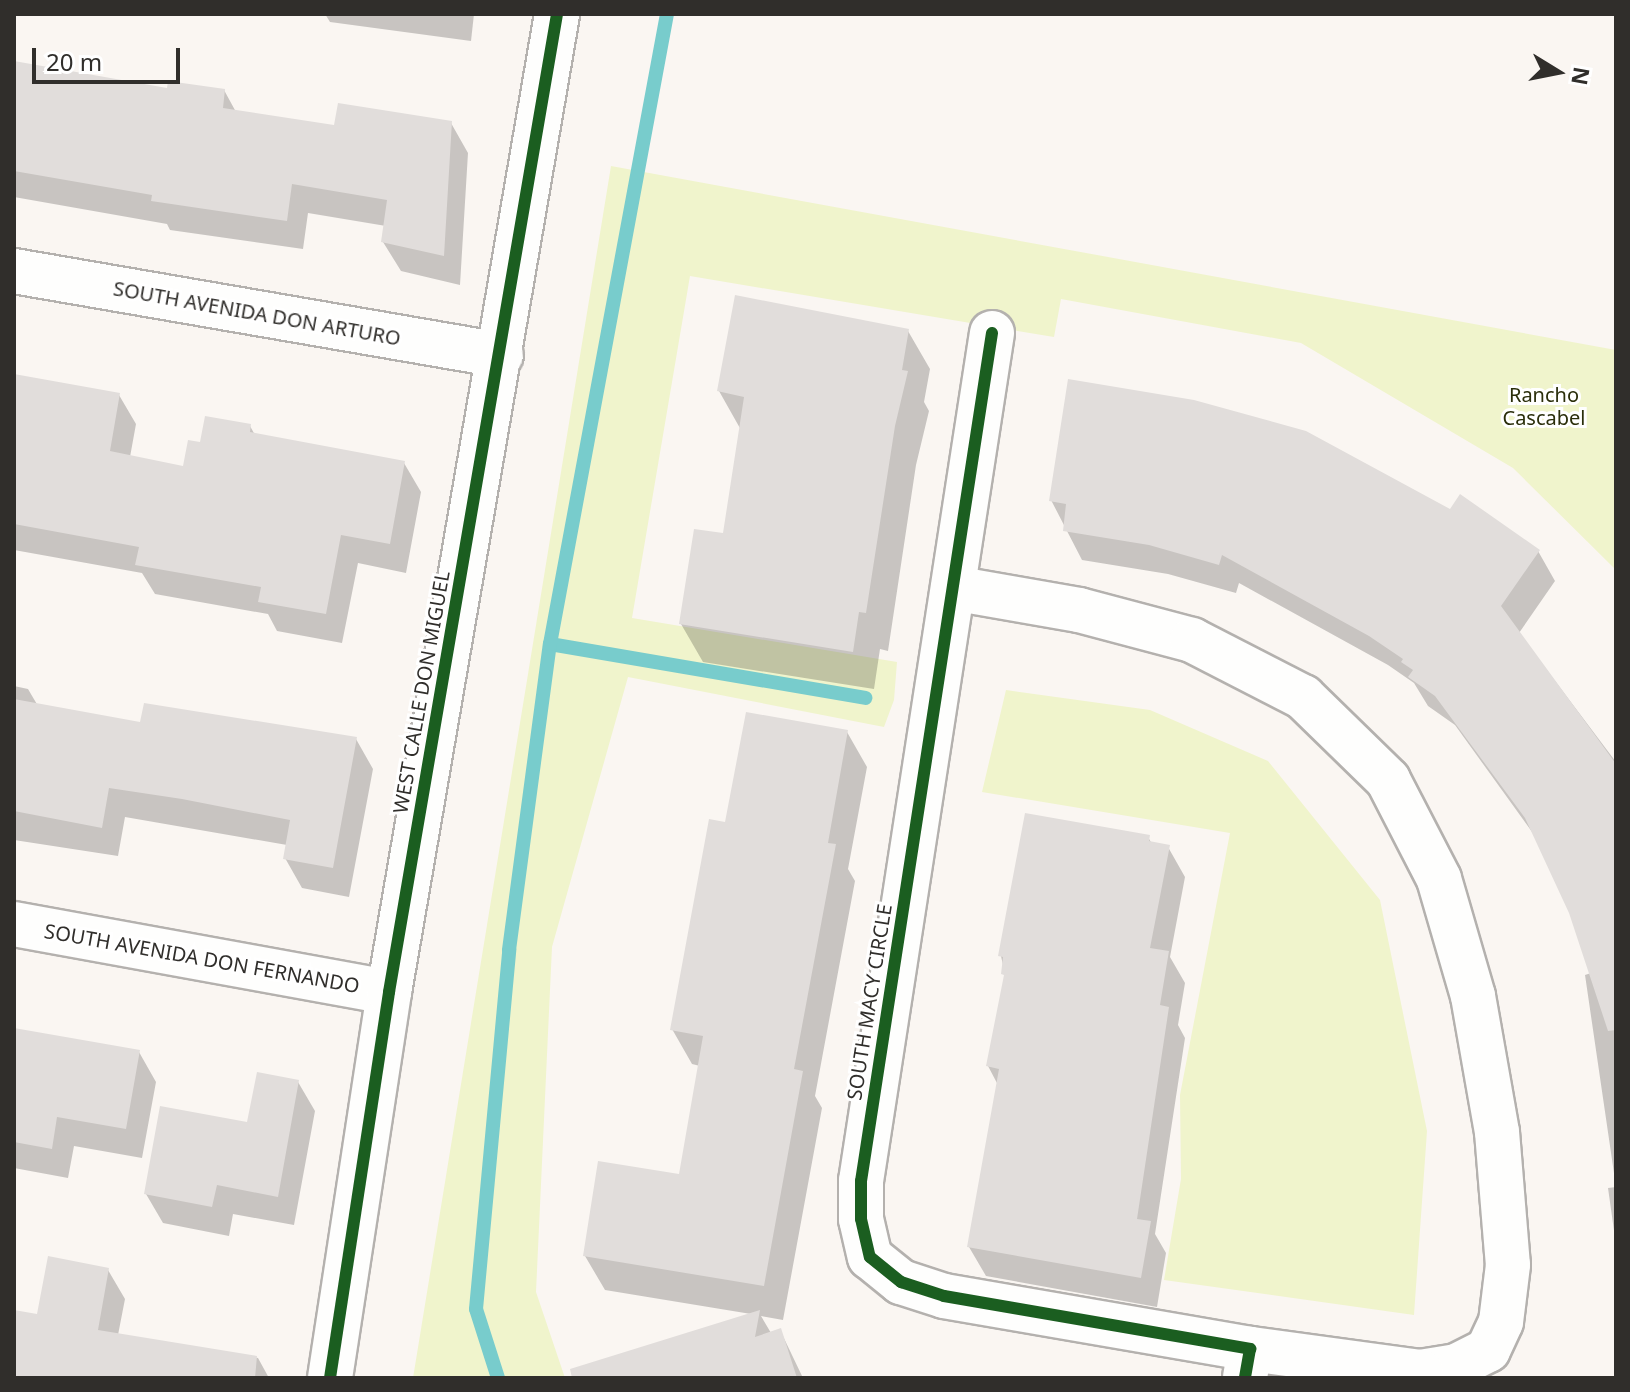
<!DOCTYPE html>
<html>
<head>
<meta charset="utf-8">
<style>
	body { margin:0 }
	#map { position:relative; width:1630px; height:1392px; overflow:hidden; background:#faf6f2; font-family:"Noto Sans",sans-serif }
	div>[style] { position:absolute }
	.green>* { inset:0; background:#f0f4cc }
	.shadow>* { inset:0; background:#0003 }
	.stream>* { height:14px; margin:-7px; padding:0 7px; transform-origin:7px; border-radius:7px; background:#78cccc }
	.building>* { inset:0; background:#e1dddb }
	.roads { filter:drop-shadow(2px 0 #b4b1ae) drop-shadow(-2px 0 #b4b1ae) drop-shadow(0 2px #b4b1ae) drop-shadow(0 -2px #b4b1ae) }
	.minor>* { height:44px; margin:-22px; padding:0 22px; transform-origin:22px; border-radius:22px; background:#fefefd }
	.cycleway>* { height:12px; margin:-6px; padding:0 6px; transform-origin:6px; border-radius:6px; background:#1b5e20 }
	span { translate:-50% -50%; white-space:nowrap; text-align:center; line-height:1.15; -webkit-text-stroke:6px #fff; paint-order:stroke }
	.street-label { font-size:20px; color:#302e2b }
	.park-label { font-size:20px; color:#2a2e0a }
	.frame { position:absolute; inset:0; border:16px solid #302e2b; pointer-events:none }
	.north { position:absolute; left:1518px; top:32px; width:80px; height:80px; -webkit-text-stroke:6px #fff; paint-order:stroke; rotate:100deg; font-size:22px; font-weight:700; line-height:32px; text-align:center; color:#302e2b }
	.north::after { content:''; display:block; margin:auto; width:28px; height:36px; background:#302e2b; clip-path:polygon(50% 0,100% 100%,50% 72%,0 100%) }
	.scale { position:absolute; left:32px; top:48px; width:148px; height:36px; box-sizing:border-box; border:4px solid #302e2b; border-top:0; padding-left:10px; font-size:24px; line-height:28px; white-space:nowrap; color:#302e2b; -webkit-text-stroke:6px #fff; paint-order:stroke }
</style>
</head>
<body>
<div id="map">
	<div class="green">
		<div style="clip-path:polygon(611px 166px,1616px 350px,1616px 570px,1513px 468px,1301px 343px,1061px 299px,1054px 337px,690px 276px,632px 618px,897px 662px,894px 700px,884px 727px,628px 677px,552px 947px,536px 1292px,565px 1378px,413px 1378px)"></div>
		<div style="clip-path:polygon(1006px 690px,1150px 710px,1268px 761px,1380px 900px,1427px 1131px,1414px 1315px,1164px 1280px,1181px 1179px,1180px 1095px,1230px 833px,982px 792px)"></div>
	</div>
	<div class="shadow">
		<div style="clip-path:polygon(325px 14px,474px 14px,471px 41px,330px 22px)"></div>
		<div style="clip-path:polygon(14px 62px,169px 91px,224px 90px,236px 112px,335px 127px,451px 123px,468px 153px,460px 285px,401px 271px,383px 242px,386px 226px,308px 213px,303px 249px,170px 230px,167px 224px,14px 197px)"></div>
		<div style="clip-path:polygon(908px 331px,930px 369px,924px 402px,929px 411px,916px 465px,888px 651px,880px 649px,874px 689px,703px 662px,681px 624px,724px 536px,741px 430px,719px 391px)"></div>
		<div style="clip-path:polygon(14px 376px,119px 395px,136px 424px,130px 457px,185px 468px,202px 444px,250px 426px,255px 435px,404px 463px,421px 492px,406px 573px,358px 563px,342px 643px,277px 631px,268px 614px,155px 594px,142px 573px,14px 550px)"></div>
		<div style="clip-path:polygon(1051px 500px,1451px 511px,1538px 551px,1555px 581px,1519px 633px,1616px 762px,1616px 1245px,1608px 1188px,1616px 1187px,1585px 975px,1591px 973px,1571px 912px,1535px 836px,1455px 725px,1428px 706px,1414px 683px,1388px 665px,1239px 583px,1236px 593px,1168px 574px,1082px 560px)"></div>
		<div style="clip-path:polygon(14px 686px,28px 689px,38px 706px,142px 724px,356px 739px,373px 769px,349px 897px,302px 888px,285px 858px,287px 845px,125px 817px,118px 856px,14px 840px)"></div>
		<div style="clip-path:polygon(847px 732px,867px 767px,848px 869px,855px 881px,815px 1096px,822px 1108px,783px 1320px,761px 1316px,771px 1333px,780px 1330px,803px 1378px,649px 1378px,751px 1314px,605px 1290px,585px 1256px,681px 1177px,700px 1066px,692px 1064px,672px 1029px,726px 825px)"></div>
		<div style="clip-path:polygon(1148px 837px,1152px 844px,1168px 847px,1185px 877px,1170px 957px,1185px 983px,1178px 1025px,1185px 1038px,1155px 1234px,1166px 1253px,1157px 1307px,986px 1276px,969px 1247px,998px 1085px,988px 1066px,1006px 979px,1001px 956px)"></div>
		<div style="clip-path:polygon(14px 1034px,139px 1052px,156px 1082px,142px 1158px,74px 1146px,68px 1178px,14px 1168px)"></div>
		<div style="clip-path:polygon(298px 1082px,315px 1111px,294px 1225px,233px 1214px,229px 1236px,163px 1223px,146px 1194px,249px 1124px)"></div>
		<div style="clip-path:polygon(108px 1270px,125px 1299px,118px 1335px,258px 1358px,269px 1378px,14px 1378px,14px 1312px,39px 1316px)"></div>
	</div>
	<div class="stream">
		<div style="left:550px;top:644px;width:320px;rotate:9.7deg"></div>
		<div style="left:498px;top:1378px;width:72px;rotate:-107.7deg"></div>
		<div style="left:476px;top:1309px;width:361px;rotate:-84.7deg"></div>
		<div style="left:509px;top:950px;width:309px;rotate:-82.4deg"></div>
		<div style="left:550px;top:644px;width:641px;rotate:-79.48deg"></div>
	</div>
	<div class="building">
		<div style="clip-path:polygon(14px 61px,167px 88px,168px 81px,225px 89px,223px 108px,334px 125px,338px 103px,452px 121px,444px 256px,381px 242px,387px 200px,292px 184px,287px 221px,151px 201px,152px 195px,14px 171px)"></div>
		<div style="clip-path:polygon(735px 295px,909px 329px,902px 370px,908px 371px,895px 426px,866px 613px,859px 612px,853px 652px,679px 624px,694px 529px,723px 533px,744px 397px,717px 391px)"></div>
		<div style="clip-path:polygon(14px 374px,120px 393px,110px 451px,183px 466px,188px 440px,200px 442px,205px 416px,251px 424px,250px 432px,405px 461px,390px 544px,341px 535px,326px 614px,258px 602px,261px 587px,135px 565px,139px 547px,14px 524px)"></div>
		<div style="clip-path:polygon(1068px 379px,1194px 400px,1306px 431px,1450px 509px,1460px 494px,1540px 550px,1501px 606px,1616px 764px,1616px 1030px,1608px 1031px,1569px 913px,1525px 818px,1435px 696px,1408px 677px,1413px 670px,1401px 662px,1403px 659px,1369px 636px,1222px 555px,1219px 565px,1149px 545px,1063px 531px,1066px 504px,1049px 501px)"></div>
		<div style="clip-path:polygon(14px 699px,140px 722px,144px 703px,357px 737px,333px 868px,283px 859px,290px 820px,182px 799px,109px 788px,102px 828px,14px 811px)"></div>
		<div style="clip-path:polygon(746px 712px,848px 730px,828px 843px,836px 844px,794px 1069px,803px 1071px,764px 1286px,583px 1256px,598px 1161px,679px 1174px,703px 1036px,670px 1030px,709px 819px,725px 822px)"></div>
		<div style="clip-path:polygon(1025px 813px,1150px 835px,1149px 841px,1170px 845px,1150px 948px,1169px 951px,1160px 1005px,1169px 1007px,1137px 1219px,1151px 1221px,1141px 1278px,967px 1247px,999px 1069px,986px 1066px,1004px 975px,1001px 974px,1003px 957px,998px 956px)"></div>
		<div style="clip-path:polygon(14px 1028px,140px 1050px,126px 1129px,57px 1117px,52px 1149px,14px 1142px)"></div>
		<div style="clip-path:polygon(257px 1072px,299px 1080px,278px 1197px,217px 1185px,212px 1207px,144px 1194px,160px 1106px,247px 1122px)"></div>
		<div style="clip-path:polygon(48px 1256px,109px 1268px,98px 1330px,257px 1356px,255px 1378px,14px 1378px,14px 1310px,37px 1314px)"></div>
		<div style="clip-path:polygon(760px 1310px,755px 1337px,781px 1328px,797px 1378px,572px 1378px,570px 1369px)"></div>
	</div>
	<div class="roads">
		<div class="minor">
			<div style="left:14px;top:271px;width:494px;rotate:9.8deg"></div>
			<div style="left:992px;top:333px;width:858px;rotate:98.78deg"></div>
			<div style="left:861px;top:1181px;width:38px;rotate:90deg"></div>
			<div style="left:861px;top:1219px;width:39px;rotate:77deg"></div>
			<div style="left:870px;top:1257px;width:40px;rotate:39deg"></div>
			<div style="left:901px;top:1282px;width:45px;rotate:18deg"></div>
			<div style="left:944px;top:1296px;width:311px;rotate:9.8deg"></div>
			<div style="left:1250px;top:1349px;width:29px;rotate:100deg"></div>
			<div style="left:953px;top:588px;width:128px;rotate:9.9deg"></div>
			<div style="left:1079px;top:610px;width:117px;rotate:14.9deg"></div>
			<div style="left:1192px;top:640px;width:125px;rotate:27.2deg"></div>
			<div style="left:1303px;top:697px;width:119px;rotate:44.3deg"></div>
			<div style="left:1388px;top:780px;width:111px;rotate:62.7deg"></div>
			<div style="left:1439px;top:879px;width:122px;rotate:73.8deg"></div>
			<div style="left:1473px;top:996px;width:138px;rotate:80deg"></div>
			<div style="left:1497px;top:1132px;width:133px;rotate:85.3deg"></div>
			<div style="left:1508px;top:1265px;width:57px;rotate:97deg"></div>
			<div style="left:1501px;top:1322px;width:31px;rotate:115deg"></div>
			<div style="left:1488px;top:1350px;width:35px;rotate:153deg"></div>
			<div style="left:1457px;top:1366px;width:36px;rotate:171deg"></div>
			<div style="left:1421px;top:1372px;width:173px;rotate:-172.3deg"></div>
			<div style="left:14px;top:924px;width:381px;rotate:10.3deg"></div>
			<div style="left:330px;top:1378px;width:390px;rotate:-81.3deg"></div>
			<div style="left:389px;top:992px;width:992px;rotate:-80.25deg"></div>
		</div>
	</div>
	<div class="cycleway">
		<div style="left:992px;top:333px;width:858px;rotate:98.78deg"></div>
		<div style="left:861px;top:1181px;width:38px;rotate:90deg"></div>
		<div style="left:861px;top:1219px;width:39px;rotate:77deg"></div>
		<div style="left:870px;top:1257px;width:40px;rotate:39deg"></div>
		<div style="left:901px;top:1282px;width:45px;rotate:18deg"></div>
		<div style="left:944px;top:1296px;width:311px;rotate:9.8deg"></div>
		<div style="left:1250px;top:1349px;width:29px;rotate:100deg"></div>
		<div style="left:330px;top:1378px;width:390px;rotate:-81.3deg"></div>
		<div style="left:389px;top:992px;width:992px;rotate:-80.25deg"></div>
	</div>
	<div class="street-label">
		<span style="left:257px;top:313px;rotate:10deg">SOUTH AVENIDA DON ARTURO</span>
		<span style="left:421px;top:692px;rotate:-80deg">WEST CALLE DON MIGUEL</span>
		<span style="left:202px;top:958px;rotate:10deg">SOUTH AVENIDA DON FERNANDO</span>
		<span style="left:869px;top:1002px;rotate:-81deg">SOUTH MACY CIRCLE</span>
	</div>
	<div class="park-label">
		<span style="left:1544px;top:406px">Rancho<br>Cascabel</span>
	</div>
	<div class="frame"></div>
	<div class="north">N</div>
	<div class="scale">20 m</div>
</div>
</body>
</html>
